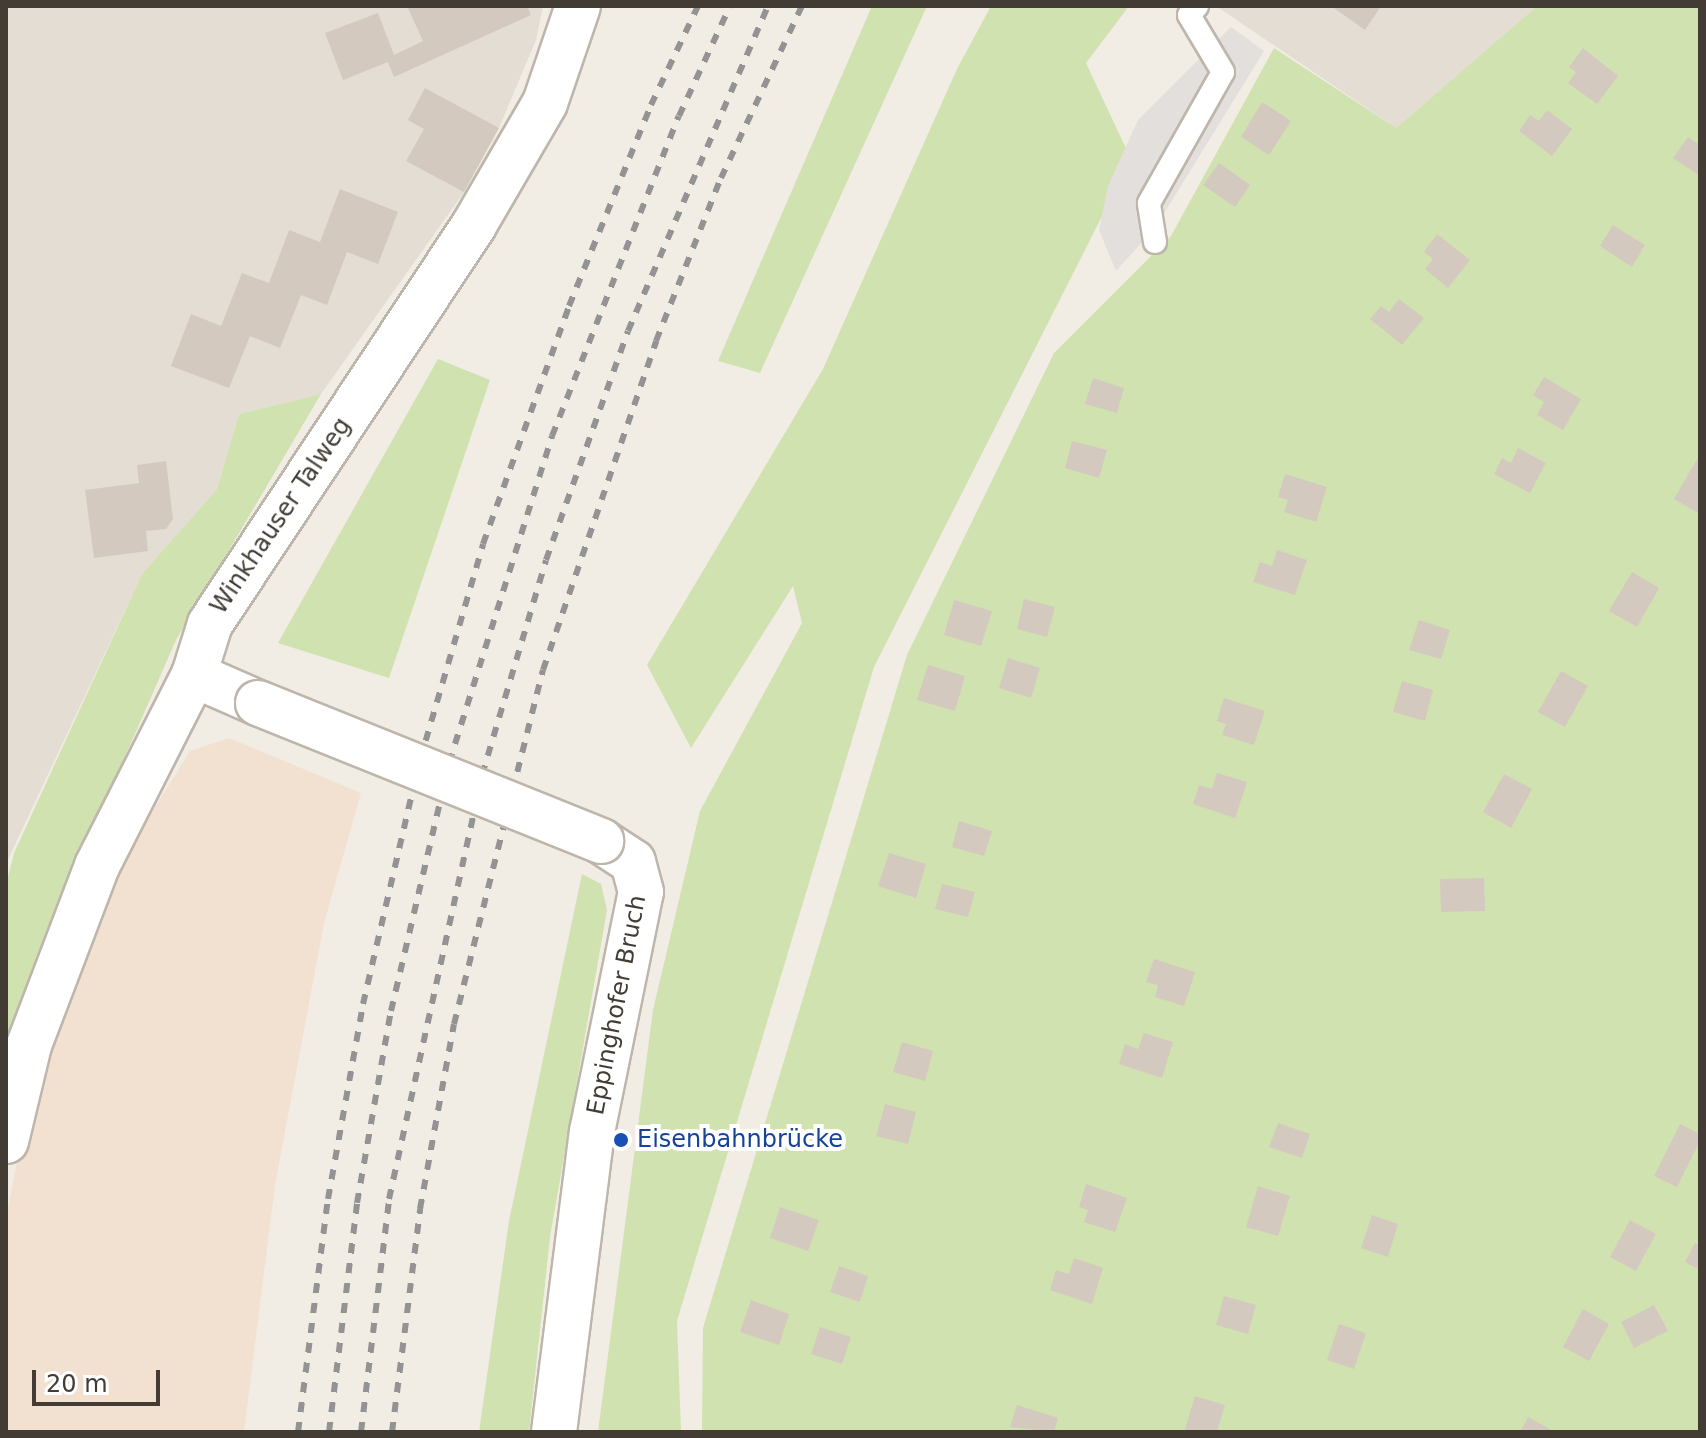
<!DOCTYPE html>
<html>
<head>
<meta charset="utf-8">
<style>
	body { margin:0 }
	#map { position:relative; width:1706px; height:1438px; overflow:hidden; background:#f1ece4; font-family:"DejaVu Sans",sans-serif }
	div>[style] { position:absolute }
	.residential>* { inset:0; background:#e4ddd3 }
	.commercial>* { inset:0; background:#f2e1d0 }
	.green>* { inset:0; background:#d0e2b0 }
	.parking>* { inset:0; background:#e2dfdc }
	.building>* { inset:0; background:#d4c9be }
	.roads { filter:drop-shadow(2px 0 #beb5ab) drop-shadow(-2px 0 #beb5ab) drop-shadow(0 2px #beb5ab) drop-shadow(0 -2px #beb5ab) }
	.service>* { height:22px; margin:-11px; padding:0 11px; transform-origin:11px; border-radius:11px; background:#fff }
	.minor>* { height:44px; margin:-22px; padding:0 22px; transform-origin:22px; border-radius:22px; background:#fff }
	.rail>* { height:6px; margin-top:-3px; transform-origin:0; background:repeating-linear-gradient(90deg,#939393 0 10px,transparent 0 20px) }
	.bridges { filter:drop-shadow(2px 0 #beb5ab) drop-shadow(-2px 0 #beb5ab) drop-shadow(0 2px #beb5ab) drop-shadow(0 -2px #beb5ab) }
	.minor-bridge>* { height:44px; margin:-22px; padding:0 22px; transform-origin:22px; border-radius:22px; background:#fff }
	.dots>* { width:22px; height:22px; translate:-50% -50%; box-sizing:border-box; border:4px solid #fff; border-radius:50% }
	span { translate:-50% -50%; white-space:nowrap; text-align:center; line-height:1.15; -webkit-text-stroke:8px #fff; paint-order:stroke }
	.street-label { font-size:24px; color:#423c35 }
	.transit-label { font-size:24px; color:#164399 }
	.left { translate:0 -50%; text-align:left }
	.frame { position:absolute; inset:0; border:8px solid #423c35; pointer-events:none }
	.scale { position:absolute; left:32px; top:1370px; width:128px; height:36px; box-sizing:border-box; border:4px solid #423c35; border-top:0; padding-left:10px; font-size:24px; line-height:28px; white-space:nowrap; color:#423c35; -webkit-text-stroke:6px #fff; paint-order:stroke }
</style>
</head>
<body>
<div id="map">
	<div class="residential">
		<div style="clip-path:polygon(6px 6px,543px 6px,536px 40px,499px 128px,464px 192px,321px 394px,239px 414px,217px 489px,142px 574px,6px 864px)"></div>
		<div style="clip-path:polygon(1216px 6px,1537px 6px,1396px 128px)"></div>
	</div>
	<div class="commercial">
		<div style="clip-path:polygon(229px 738px,361px 793px,324px 923px,275px 1185px,244px 1432px,6px 1432px,6px 1218px,29px 1102px,113px 875px,190px 751px)"></div>
	</div>
	<div class="green">
		<div style="clip-path:polygon(872px 6px,927px 6px,760px 373px,718px 361px)"></div>
		<div style="clip-path:polygon(991px 6px,1129px 6px,1086px 63px,1131px 159px,874px 667px,677px 1321px,681px 1432px,598px 1432px,653px 1010px,700px 811px,802px 623px,793px 586px,691px 748px,647px 665px,823px 369px,957px 69px)"></div>
		<div style="clip-path:polygon(1537px 6px,1700px 6px,1700px 1432px,702px 1432px,703px 1328px,907px 655px,1054px 353px,1171px 236px,1274px 48px,1396px 128px)"></div>
		<div style="clip-path:polygon(438px 359px,490px 380px,389px 678px,278px 643px)"></div>
		<div style="clip-path:polygon(321px 394px,176px 640px,64px 896px,6px 1072px,6px 885px,14px 853px,142px 574px,217px 489px,239px 414px)"></div>
		<div style="clip-path:polygon(582px 874px,601px 884px,607px 910px,550px 1237px,529px 1432px,479px 1432px,509px 1221px)"></div>
	</div>
	<div class="parking">
		<div style="clip-path:polygon(1231px 27px,1264px 51px,1155px 228px,1116px 271px,1099px 230px,1108px 186px,1138px 120px)"></div>
	</div>
	<div class="building">
		<div style="clip-path:polygon(407px 6px,527px 6px,531px 15px,394px 77px,388px 62px,343px 80px,325px 33px,378px 13px,394px 55px,423px 41px)"></div>
		<div style="clip-path:polygon(1331px 6px,1381px 6px,1365px 30px)"></div>
		<div style="clip-path:polygon(1583px 48px,1618px 76px,1597px 104px,1568px 83px,1576px 72px,1569px 67px)"></div>
		<div style="clip-path:polygon(425px 88px,499px 128px,464px 192px,406px 161px,424px 129px,408px 120px)"></div>
		<div style="clip-path:polygon(1262px 102px,1291px 121px,1269px 155px,1241px 137px)"></div>
		<div style="clip-path:polygon(1547px 110px,1572px 129px,1552px 156px,1519px 131px,1530px 115px,1539px 121px)"></div>
		<div style="clip-path:polygon(1688px 137px,1700px 145px,1700px 176px,1673px 158px)"></div>
		<div style="clip-path:polygon(1219px 163px,1250px 185px,1235px 207px,1203px 185px)"></div>
		<div style="clip-path:polygon(340px 189px,398px 212px,378px 264px,347px 252px,327px 305px,301px 295px,280px 348px,250px 336px,229px 388px,171px 366px,191px 314px,221px 326px,242px 273px,269px 283px,289px 230px,320px 242px)"></div>
		<div style="clip-path:polygon(1613px 225px,1645px 245px,1632px 267px,1600px 246px)"></div>
		<div style="clip-path:polygon(1437px 234px,1470px 260px,1448px 288px,1425px 269px,1433px 259px,1424px 252px)"></div>
		<div style="clip-path:polygon(1399px 299px,1424px 318px,1402px 345px,1370px 319px,1381px 306px,1389px 312px)"></div>
		<div style="clip-path:polygon(1544px 377px,1581px 399px,1563px 430px,1537px 415px,1544px 402px,1533px 395px)"></div>
		<div style="clip-path:polygon(1093px 378px,1124px 388px,1117px 413px,1085px 404px)"></div>
		<div style="clip-path:polygon(1072px 441px,1107px 450px,1099px 478px,1065px 468px)"></div>
		<div style="clip-path:polygon(1518px 448px,1546px 463px,1530px 493px,1494px 474px,1502px 458px,1511px 463px)"></div>
		<div style="clip-path:polygon(1697px 459px,1700px 461px,1700px 514px,1674px 499px)"></div>
		<div style="clip-path:polygon(166px 461px,173px 519px,166px 529px,146px 531px,148px 551px,94px 558px,85px 490px,139px 483px,137px 465px)"></div>
		<div style="clip-path:polygon(1285px 474px,1327px 487px,1316px 522px,1284px 512px,1288px 500px,1278px 497px)"></div>
		<div style="clip-path:polygon(1277px 550px,1307px 560px,1295px 595px,1253px 582px,1260px 562px,1272px 566px)"></div>
		<div style="clip-path:polygon(1632px 572px,1659px 588px,1637px 627px,1609px 611px)"></div>
		<div style="clip-path:polygon(1024px 599px,1055px 607px,1047px 637px,1017px 629px)"></div>
		<div style="clip-path:polygon(954px 600px,992px 611px,981px 646px,944px 635px)"></div>
		<div style="clip-path:polygon(1419px 620px,1450px 630px,1441px 659px,1409px 650px)"></div>
		<div style="clip-path:polygon(1008px 658px,1040px 668px,1031px 698px,999px 688px)"></div>
		<div style="clip-path:polygon(928px 665px,965px 676px,955px 711px,917px 700px)"></div>
		<div style="clip-path:polygon(1561px 671px,1588px 686px,1565px 727px,1538px 712px)"></div>
		<div style="clip-path:polygon(1402px 681px,1433px 690px,1425px 721px,1393px 712px)"></div>
		<div style="clip-path:polygon(1224px 698px,1265px 711px,1254px 745px,1222px 735px,1226px 724px,1217px 721px)"></div>
		<div style="clip-path:polygon(1217px 773px,1247px 782px,1235px 818px,1193px 804px,1199px 785px,1212px 789px)"></div>
		<div style="clip-path:polygon(1504px 774px,1532px 789px,1511px 828px,1483px 812px)"></div>
		<div style="clip-path:polygon(959px 821px,992px 831px,984px 856px,952px 847px)"></div>
		<div style="clip-path:polygon(889px 853px,926px 864px,916px 898px,878px 886px)"></div>
		<div style="clip-path:polygon(1484px 878px,1485px 911px,1441px 912px,1440px 879px)"></div>
		<div style="clip-path:polygon(942px 884px,975px 892px,968px 917px,935px 909px)"></div>
		<div style="clip-path:polygon(1154px 959px,1195px 972px,1184px 1006px,1155px 997px,1158px 985px,1146px 982px)"></div>
		<div style="clip-path:polygon(1144px 1033px,1173px 1042px,1162px 1078px,1119px 1064px,1125px 1044px,1138px 1049px)"></div>
		<div style="clip-path:polygon(902px 1042px,933px 1051px,925px 1081px,893px 1072px)"></div>
		<div style="clip-path:polygon(885px 1104px,916px 1112px,908px 1144px,876px 1136px)"></div>
		<div style="clip-path:polygon(1278px 1123px,1310px 1134px,1302px 1158px,1269px 1147px)"></div>
		<div style="clip-path:polygon(1680px 1124px,1700px 1134px,1700px 1141px,1677px 1187px,1654px 1176px)"></div>
		<div style="clip-path:polygon(1086px 1184px,1127px 1198px,1115px 1232px,1084px 1222px,1088px 1210px,1079px 1207px)"></div>
		<div style="clip-path:polygon(1258px 1186px,1290px 1196px,1278px 1236px,1246px 1227px)"></div>
		<div style="clip-path:polygon(780px 1207px,819px 1220px,808px 1251px,770px 1238px)"></div>
		<div style="clip-path:polygon(1372px 1215px,1398px 1224px,1388px 1257px,1361px 1248px)"></div>
		<div style="clip-path:polygon(1630px 1220px,1656px 1234px,1636px 1271px,1610px 1257px)"></div>
		<div style="clip-path:polygon(1695px 1243px,1700px 1245px,1700px 1270px,1685px 1262px)"></div>
		<div style="clip-path:polygon(1074px 1258px,1103px 1268px,1092px 1304px,1050px 1290px,1056px 1270px,1069px 1274px)"></div>
		<div style="clip-path:polygon(839px 1266px,868px 1276px,860px 1302px,830px 1292px)"></div>
		<div style="clip-path:polygon(1224px 1296px,1256px 1305px,1248px 1334px,1216px 1325px)"></div>
		<div style="clip-path:polygon(751px 1300px,789px 1314px,779px 1345px,740px 1332px)"></div>
		<div style="clip-path:polygon(1654px 1305px,1668px 1331px,1634px 1348px,1621px 1322px)"></div>
		<div style="clip-path:polygon(1583px 1309px,1609px 1324px,1589px 1361px,1563px 1347px)"></div>
		<div style="clip-path:polygon(1339px 1324px,1366px 1333px,1354px 1369px,1327px 1360px)"></div>
		<div style="clip-path:polygon(820px 1327px,851px 1337px,842px 1364px,811px 1354px)"></div>
		<div style="clip-path:polygon(1195px 1396px,1225px 1405px,1217px 1432px,1184px 1432px)"></div>
		<div style="clip-path:polygon(1017px 1405px,1058px 1418px,1054px 1432px,1010px 1427px)"></div>
		<div style="clip-path:polygon(1528px 1417px,1555px 1432px,1520px 1432px)"></div>
	</div>
	<div class="roads">
		<div class="service">
			<div style="left:1155px;top:242px;width:39px;rotate:-99deg"></div>
			<div style="left:1149px;top:203px;width:150px;rotate:-60.5deg"></div>
			<div style="left:1223px;top:72px;width:66px;rotate:-120.8deg"></div>
			<div style="left:1189px;top:15px;width:12px;rotate:-48deg"></div>
		</div>
		<div class="minor">
			<div style="left:194px;top:675px;width:70px;rotate:23.6deg"></div>
			<div style="left:6px;top:1141px;width:99px;rotate:-76.5deg"></div>
			<div style="left:29px;top:1045px;width:191px;rotate:-69.2deg"></div>
			<div style="left:97px;top:866px;width:214px;rotate:-63.1deg"></div>
			<div style="left:194px;top:675px;width:53px;rotate:-72.6deg"></div>
			<div style="left:210px;top:624px;width:478px;rotate:-56.5deg"></div>
			<div style="left:474px;top:225px;width:141px;rotate:-59.8deg"></div>
			<div style="left:545px;top:103px;width:102px;rotate:-71.2deg"></div>
			<div style="left:554px;top:1432px;width:302px;rotate:-82.8deg"></div>
			<div style="left:592px;top:1132px;width:245px;rotate:-78.5deg"></div>
			<div style="left:641px;top:892px;width:31px;rotate:-105deg"></div>
			<div style="left:633px;top:862px;width:38px;rotate:-147deg"></div>
		</div>
	</div>
	<div class="rail">
		<div style="left:298px;top:1432px;width:235px;rotate:-82.7deg"></div>
		<div style="left:328px;top:1199px;width:198px;rotate:-79.8deg"></div>
		<div style="left:363px;top:1004px;width:251px;rotate:-76.9deg"></div>
		<div style="left:420px;top:760px;width:225px;rotate:-73.7deg"></div>
		<div style="left:483px;top:544px;width:253px;rotate:-70.1deg"></div>
		<div style="left:569px;top:306px;width:217px;rotate:-67.8deg"></div>
		<div style="left:651px;top:105px;width:110px;rotate:-64.6deg"></div>
		<div style="left:329px;top:1432px;width:231px;rotate:-83deg"></div>
		<div style="left:357px;top:1203px;width:195px;rotate:-80deg"></div>
		<div style="left:391px;top:1011px;width:255px;rotate:-76.8deg"></div>
		<div style="left:449px;top:763px;width:343px;rotate:-72.5deg"></div>
		<div style="left:552px;top:436px;width:344px;rotate:-68.4deg"></div>
		<div style="left:679px;top:116px;width:121px;rotate:-65.1deg"></div>
		<div style="left:361px;top:1432px;width:235px;rotate:-83.1deg"></div>
		<div style="left:389px;top:1199px;width:434px;rotate:-77.6deg"></div>
		<div style="left:482px;top:775px;width:224px;rotate:-73.4deg"></div>
		<div style="left:546px;top:560px;width:243px;rotate:-70.3deg"></div>
		<div style="left:628px;top:331px;width:354px;rotate:-66.7deg"></div>
		<div style="left:392px;top:1432px;width:225px;rotate:-82.8deg"></div>
		<div style="left:420px;top:1209px;width:188px;rotate:-79.6deg"></div>
		<div style="left:454px;top:1024px;width:365px;rotate:-75.9deg"></div>
		<div style="left:543px;top:670px;width:348px;rotate:-71deg"></div>
		<div style="left:656px;top:341px;width:175px;rotate:-68.3deg"></div>
		<div style="left:721px;top:178px;width:190px;rotate:-64.8deg"></div>
	</div>
	<div class="bridges">
		<div class="minor-bridge">
			<div style="left:258px;top:703px;width:370px;rotate:21.9deg"></div>
		</div>
	</div>
	<div class="dots">
		<div style="left:621px;top:1140px;background:#1a4fb4"></div>
	</div>
	<div class="street-label">
		<span style="left:281px;top:516px;rotate:-56deg">Winkhauser Talweg</span>
		<span style="left:617px;top:1005px;rotate:-79deg">Eppinghofer Bruch</span>
	</div>
	<div class="transit-label">
		<span class="left" style="left:637px;top:1140px">Eisenbahnbrücke</span>
	</div>
	<div class="frame"></div>
	<div class="scale">20 m</div>
</div>
</body>
</html>
